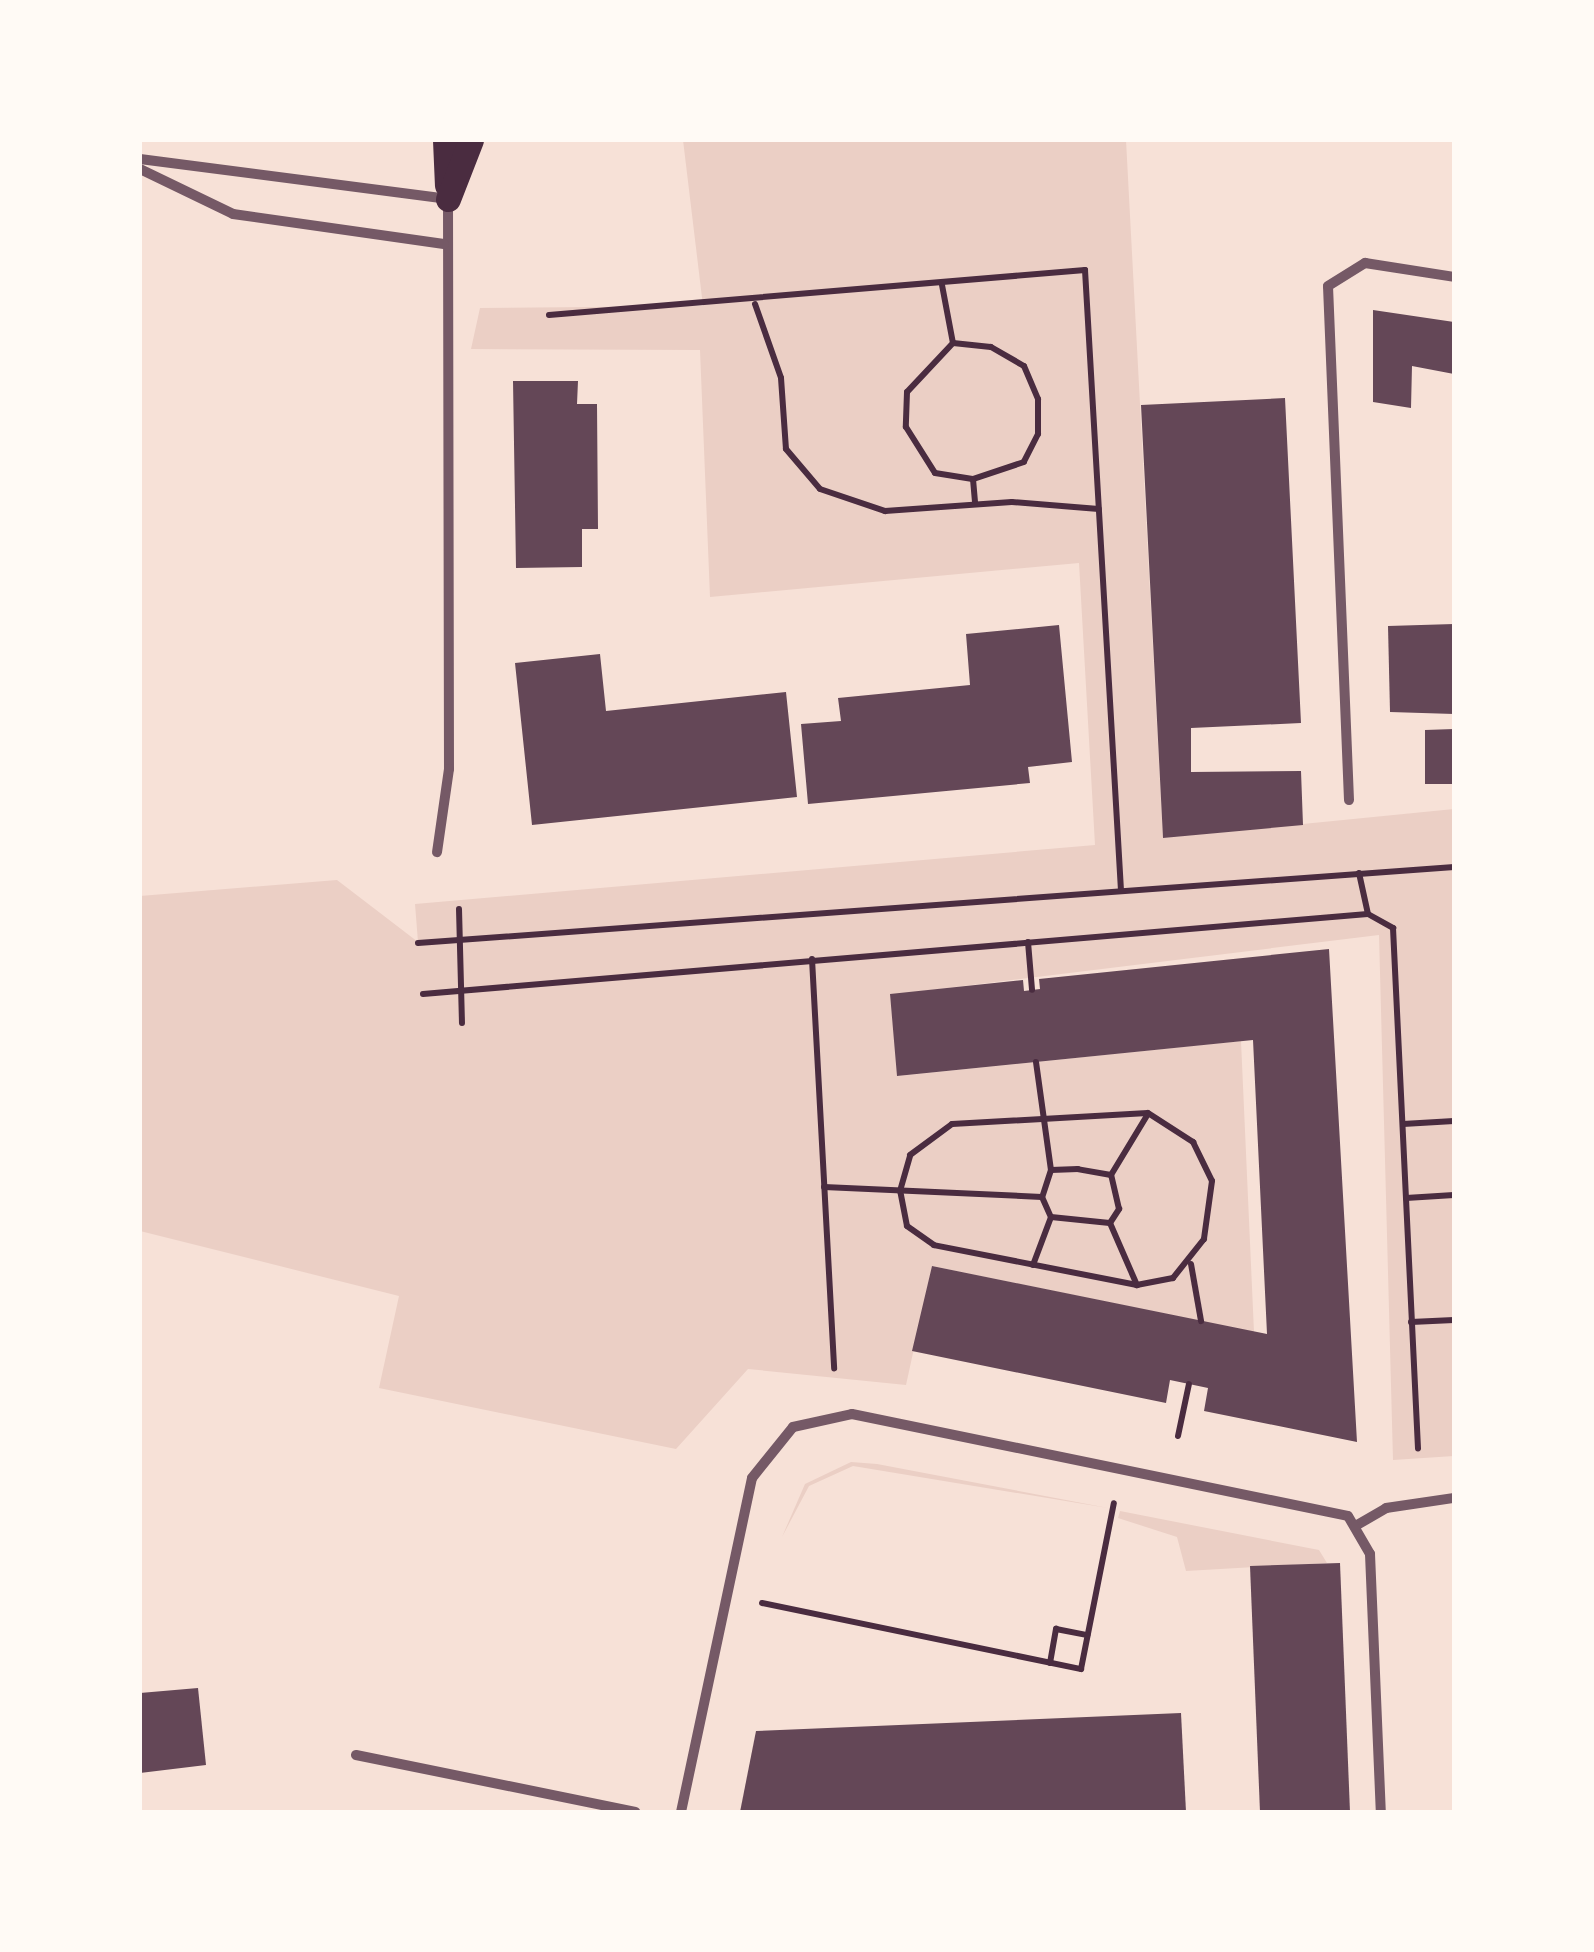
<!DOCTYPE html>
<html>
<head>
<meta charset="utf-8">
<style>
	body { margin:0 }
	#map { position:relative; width:1594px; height:1952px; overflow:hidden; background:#f7e1d7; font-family:"Source Sans 3",sans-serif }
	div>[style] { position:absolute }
	.green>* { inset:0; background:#ebcfc5 }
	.building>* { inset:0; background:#644757 }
	.path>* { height:6px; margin:-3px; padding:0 3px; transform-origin:3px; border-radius:3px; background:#4a2c40 }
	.minor>* { height:10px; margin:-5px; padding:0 5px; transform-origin:5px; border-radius:5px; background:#755966 }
	.primary>* { height:25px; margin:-12.5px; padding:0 12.5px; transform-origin:12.5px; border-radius:12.5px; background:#4a2c40 }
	span { translate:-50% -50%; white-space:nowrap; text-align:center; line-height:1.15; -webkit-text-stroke:10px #fffaf5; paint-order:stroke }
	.frame { position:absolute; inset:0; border:142px solid #fffaf5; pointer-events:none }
</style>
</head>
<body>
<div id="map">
	<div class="green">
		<div style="clip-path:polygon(683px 140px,1126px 140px,1163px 838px,1454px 809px,1454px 1456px,1393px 1460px,1379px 935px,890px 995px,898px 1076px,1241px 1041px,1254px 1332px,932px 1266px,906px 1385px,748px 1369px,676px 1449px,379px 1388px,399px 1296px,140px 1231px,140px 896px,337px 880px,418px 942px,415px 904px,1095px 845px,1079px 563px,710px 597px,700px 350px,471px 349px,480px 308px,703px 306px)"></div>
		<div style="clip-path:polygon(851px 1462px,877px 1464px,1108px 1508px,853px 1466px,809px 1486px,782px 1537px,805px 1484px)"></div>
		<div style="clip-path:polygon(1120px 1511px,1319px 1550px,1327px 1563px,1186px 1571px,1177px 1537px,1118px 1518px)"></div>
	</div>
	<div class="building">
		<div style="clip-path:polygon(1373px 310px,1454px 322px,1454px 374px,1412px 366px,1411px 408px,1373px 402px)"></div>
		<div style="clip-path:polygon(513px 381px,578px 381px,577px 404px,597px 404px,598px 529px,582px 529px,582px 567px,516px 568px)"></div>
		<div style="clip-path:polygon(1285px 398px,1301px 723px,1191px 728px,1191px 772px,1301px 771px,1303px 825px,1163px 838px,1141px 405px)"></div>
		<div style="clip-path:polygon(1454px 624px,1454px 714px,1390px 712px,1388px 626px)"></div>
		<div style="clip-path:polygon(1059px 625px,1072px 762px,1028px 767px,1030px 783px,808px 804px,801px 724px,841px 721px,838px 698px,970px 685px,966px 634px)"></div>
		<div style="clip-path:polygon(600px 654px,606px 711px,786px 692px,797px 797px,532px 825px,515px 663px)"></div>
		<div style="clip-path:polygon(1454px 729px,1454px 784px,1425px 784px,1425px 730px)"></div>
		<div style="clip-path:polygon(1329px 949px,1357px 1442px,1204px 1411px,1208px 1388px,1170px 1380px,1166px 1403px,912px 1351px,932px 1266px,1267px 1334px,1253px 1040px,897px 1076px,890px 994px,1023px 980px,1024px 991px,1040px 989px,1039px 979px)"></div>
		<div style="clip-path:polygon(1340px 1563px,1350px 1812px,1260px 1812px,1250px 1566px)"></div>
		<div style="clip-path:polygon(198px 1688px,206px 1765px,140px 1773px,140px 1693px)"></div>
		<div style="clip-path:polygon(1181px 1713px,1186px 1812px,740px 1812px,756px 1731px)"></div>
	</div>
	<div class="path">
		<div style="left:942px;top:285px;width:59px;rotate:79.3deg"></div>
		<div style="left:953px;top:343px;width:38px;rotate:6deg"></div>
		<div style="left:991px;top:347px;width:38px;rotate:30deg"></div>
		<div style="left:1024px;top:366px;width:36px;rotate:67deg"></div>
		<div style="left:1038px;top:399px;width:35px;rotate:90deg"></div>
		<div style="left:1038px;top:434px;width:31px;rotate:117deg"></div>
		<div style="left:1024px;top:462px;width:54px;rotate:161.6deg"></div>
		<div style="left:973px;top:479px;width:25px;rotate:85deg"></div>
		<div style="left:755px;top:304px;width:78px;rotate:70.6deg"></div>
		<div style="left:781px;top:378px;width:71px;rotate:86deg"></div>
		<div style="left:786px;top:449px;width:52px;rotate:49.6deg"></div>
		<div style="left:820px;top:489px;width:69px;rotate:18.7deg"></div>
		<div style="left:885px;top:511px;width:127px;rotate:-4.1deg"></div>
		<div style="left:1012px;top:502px;width:87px;rotate:4.6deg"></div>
		<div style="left:549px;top:315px;width:538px;rotate:-4.8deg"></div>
		<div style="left:1085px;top:270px;width:622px;rotate:86.68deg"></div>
		<div style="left:953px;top:343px;width:67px;rotate:133.2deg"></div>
		<div style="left:907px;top:392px;width:35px;rotate:92deg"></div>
		<div style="left:906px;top:427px;width:54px;rotate:57.8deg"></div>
		<div style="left:935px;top:473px;width:38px;rotate:9deg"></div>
		<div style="left:1359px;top:873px;width:42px;rotate:77.6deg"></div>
		<div style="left:1368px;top:914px;width:29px;rotate:29deg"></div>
		<div style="left:1393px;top:928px;width:521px;rotate:87.25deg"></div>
		<div style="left:459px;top:909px;width:114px;rotate:88.5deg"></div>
		<div style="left:1028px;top:942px;width:48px;rotate:85.2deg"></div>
		<div style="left:418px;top:943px;width:1039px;rotate:-4.2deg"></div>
		<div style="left:812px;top:959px;width:410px;rotate:86.9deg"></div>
		<div style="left:423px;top:994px;width:948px;rotate:-4.84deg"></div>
		<div style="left:1036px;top:1062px;width:109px;rotate:82.1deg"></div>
		<div style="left:1148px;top:1113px;width:54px;rotate:32.8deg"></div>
		<div style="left:1193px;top:1142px;width:43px;rotate:64deg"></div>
		<div style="left:1212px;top:1181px;width:59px;rotate:97.9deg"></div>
		<div style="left:1204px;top:1239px;width:50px;rotate:128.5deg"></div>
		<div style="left:1173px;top:1278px;width:37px;rotate:169deg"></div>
		<div style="left:1137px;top:1285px;width:207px;rotate:-168.9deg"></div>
		<div style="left:934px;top:1245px;width:33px;rotate:-145deg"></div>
		<div style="left:907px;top:1226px;width:36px;rotate:-101deg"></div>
		<div style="left:900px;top:1191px;width:37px;rotate:-74deg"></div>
		<div style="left:910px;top:1155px;width:52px;rotate:-36.4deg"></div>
		<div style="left:952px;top:1124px;width:196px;rotate:-3.2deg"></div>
		<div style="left:1403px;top:1124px;width:51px;rotate:-3.4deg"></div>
		<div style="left:1111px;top:1175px;width:71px;rotate:-58.8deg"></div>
		<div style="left:824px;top:1187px;width:218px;rotate:2.6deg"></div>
		<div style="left:1042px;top:1197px;width:22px;rotate:66deg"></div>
		<div style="left:1051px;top:1217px;width:59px;rotate:5.8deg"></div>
		<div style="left:1110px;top:1223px;width:17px;rotate:-57deg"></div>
		<div style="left:1119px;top:1209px;width:35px;rotate:-103deg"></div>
		<div style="left:1111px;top:1175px;width:34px;rotate:-170deg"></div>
		<div style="left:1078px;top:1169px;width:27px;rotate:178deg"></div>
		<div style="left:1051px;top:1170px;width:28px;rotate:108deg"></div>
		<div style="left:1406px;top:1198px;width:48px;rotate:-3.6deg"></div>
		<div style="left:1110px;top:1223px;width:68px;rotate:66.5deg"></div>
		<div style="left:1191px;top:1264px;width:58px;rotate:80deg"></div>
		<div style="left:1033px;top:1265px;width:51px;rotate:-69.4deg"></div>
		<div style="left:1411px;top:1322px;width:43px;rotate:-2.7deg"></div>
		<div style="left:1178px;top:1436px;width:53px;rotate:-78.1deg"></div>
		<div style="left:762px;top:1603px;width:326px;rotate:11.7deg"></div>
		<div style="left:1081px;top:1669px;width:169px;rotate:-78.8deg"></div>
		<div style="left:1050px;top:1663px;width:35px;rotate:-80deg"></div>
		<div style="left:1056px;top:1629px;width:32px;rotate:11deg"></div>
	</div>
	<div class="minor">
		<div style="left:140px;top:159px;width:311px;rotate:7.4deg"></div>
		<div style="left:448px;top:199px;width:570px;rotate:89.9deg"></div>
		<div style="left:449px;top:769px;width:84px;rotate:98.2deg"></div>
		<div style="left:140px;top:169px;width:103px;rotate:25.8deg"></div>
		<div style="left:233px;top:214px;width:213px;rotate:8.1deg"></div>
		<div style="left:1349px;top:800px;width:514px;rotate:-92.34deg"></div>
		<div style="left:1328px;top:286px;width:44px;rotate:-31.9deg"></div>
		<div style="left:1365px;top:263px;width:90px;rotate:8.9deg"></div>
		<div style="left:1357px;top:1525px;width:34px;rotate:-30deg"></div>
		<div style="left:1386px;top:1508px;width:69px;rotate:-8.4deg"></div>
		<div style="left:356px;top:1755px;width:285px;rotate:11.5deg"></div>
		<div style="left:681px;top:1812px;width:341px;rotate:-78deg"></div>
		<div style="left:752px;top:1478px;width:65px;rotate:-51.2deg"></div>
		<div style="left:793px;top:1427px;width:60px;rotate:-12.4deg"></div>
		<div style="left:852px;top:1414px;width:506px;rotate:11.62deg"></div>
		<div style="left:1348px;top:1516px;width:44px;rotate:59.9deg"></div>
		<div style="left:1370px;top:1554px;width:258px;rotate:87.6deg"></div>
	</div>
	<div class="primary">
		<div style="left:445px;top:140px;width:45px;rotate:87.5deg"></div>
		<div style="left:448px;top:199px;width:63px;rotate:-68.7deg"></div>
	</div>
	<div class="frame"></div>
</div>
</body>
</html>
